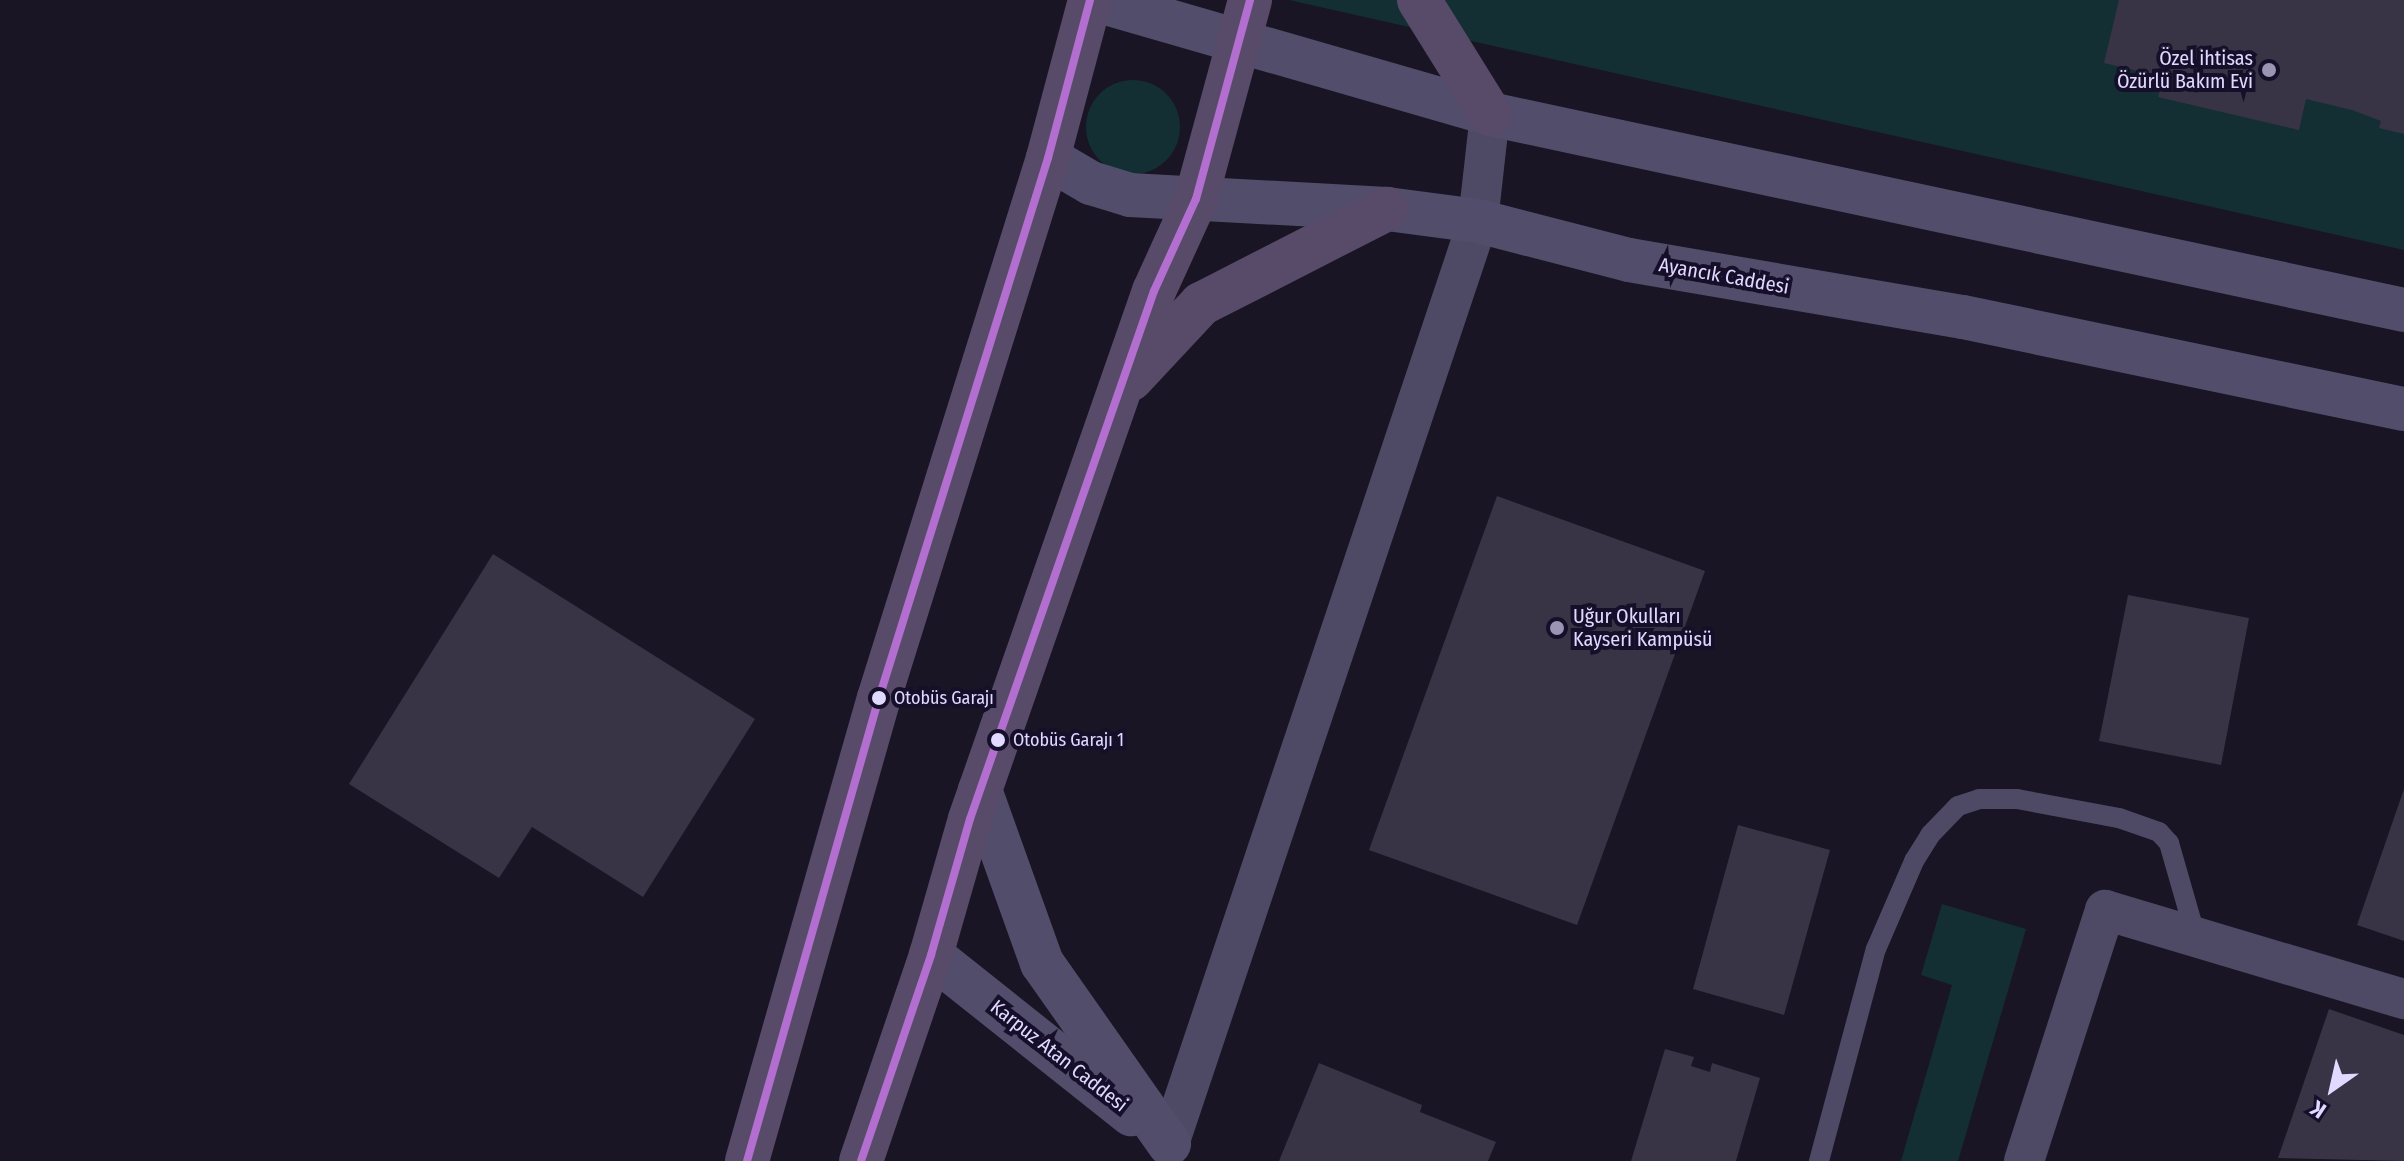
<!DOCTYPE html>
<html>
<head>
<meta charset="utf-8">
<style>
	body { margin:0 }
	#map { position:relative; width:2404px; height:1161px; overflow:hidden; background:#191524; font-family:"Fira Sans Condensed",sans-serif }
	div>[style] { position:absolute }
	.green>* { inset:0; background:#132f33 }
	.round { border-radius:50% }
	.building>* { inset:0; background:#393346 }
	.lane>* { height:20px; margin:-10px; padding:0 10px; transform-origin:10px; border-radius:10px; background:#4e4a65 }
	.street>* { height:40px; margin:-20px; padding:0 20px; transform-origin:20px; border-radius:20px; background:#4e4a65 }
	.secondary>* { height:44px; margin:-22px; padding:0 22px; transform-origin:22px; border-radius:22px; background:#524d6b }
	.primary>* { height:44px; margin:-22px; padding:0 22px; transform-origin:22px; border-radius:22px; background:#584b6a }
	.bus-1>* { height:8px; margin:-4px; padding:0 4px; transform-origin:4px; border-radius:4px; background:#b36fd0 }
	.dots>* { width:22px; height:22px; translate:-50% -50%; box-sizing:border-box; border:4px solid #160f2a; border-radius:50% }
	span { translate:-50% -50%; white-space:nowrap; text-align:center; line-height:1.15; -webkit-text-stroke:8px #160f2a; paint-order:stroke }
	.bus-label { font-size:18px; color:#e1d9ff }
	.left { translate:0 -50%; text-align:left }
	.poi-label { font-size:20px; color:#e1d9ff }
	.right { translate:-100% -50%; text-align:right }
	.street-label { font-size:20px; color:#e1d9ff }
	.north { position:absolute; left:2292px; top:1049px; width:80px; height:80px; -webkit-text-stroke:6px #160f2a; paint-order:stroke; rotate:214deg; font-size:22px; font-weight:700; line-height:32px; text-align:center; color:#e1d9ff }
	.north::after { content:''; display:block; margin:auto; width:28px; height:36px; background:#e1d9ff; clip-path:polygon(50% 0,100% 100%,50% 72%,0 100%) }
</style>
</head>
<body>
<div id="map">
	<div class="green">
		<div style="clip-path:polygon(1289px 0,2404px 0,2404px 250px)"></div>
		<div class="round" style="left:1086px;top:80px;width:94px;height:94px"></div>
		<div style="clip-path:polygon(1942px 904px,2026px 929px,1958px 1161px,1901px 1161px,1952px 985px,1921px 975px)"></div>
	</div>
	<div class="building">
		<div style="clip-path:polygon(2119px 0,2404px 0,2404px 134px,2379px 128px,2381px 121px,2352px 110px,2306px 99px,2299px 130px,2158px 97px,2163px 77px,2104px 63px)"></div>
		<div style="clip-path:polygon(1497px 496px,1705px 571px,1577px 925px,1369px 850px)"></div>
		<div style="clip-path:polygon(493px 554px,755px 719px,643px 897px,532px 827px,499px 878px,349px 784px)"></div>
		<div style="clip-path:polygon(2128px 595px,2249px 618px,2221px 765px,2099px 741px)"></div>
		<div style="clip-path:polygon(2404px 789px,2404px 941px,2357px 925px)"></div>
		<div style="clip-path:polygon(1738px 825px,1830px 850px,1784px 1015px,1693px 989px)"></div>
		<div style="clip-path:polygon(2329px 1009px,2404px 1035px,2404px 1161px,2278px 1158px)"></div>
		<div style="clip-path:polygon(1665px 1049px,1694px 1057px,1691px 1066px,1710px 1072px,1712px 1063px,1760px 1078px,1736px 1161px,1631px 1161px)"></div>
		<div style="clip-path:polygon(1319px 1063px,1422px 1105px,1420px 1112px,1496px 1142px,1488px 1161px,1279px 1161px)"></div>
	</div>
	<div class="lane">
		<div style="left:1819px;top:1161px;width:220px;rotate:-75deg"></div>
		<div style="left:1876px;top:949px;width:96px;rotate:-66.6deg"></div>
		<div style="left:1914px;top:861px;width:31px;rotate:-58deg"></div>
		<div style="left:1930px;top:835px;width:40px;rotate:-46deg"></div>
		<div style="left:1958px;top:806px;width:22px;rotate:-18deg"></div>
		<div style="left:1979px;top:799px;width:38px"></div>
		<div style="left:2017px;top:799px;width:104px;rotate:10.6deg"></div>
		<div style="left:2119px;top:818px;width:42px;rotate:19.3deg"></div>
		<div style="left:2159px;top:832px;width:15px;rotate:48deg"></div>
		<div style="left:2169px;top:843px;width:98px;rotate:74deg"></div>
	</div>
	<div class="street">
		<div style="left:1169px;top:1144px;width:973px;rotate:-71.49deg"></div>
		<div style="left:1478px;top:221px;width:108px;rotate:-83.6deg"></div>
		<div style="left:2024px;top:1161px;width:264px;rotate:-72.1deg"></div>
		<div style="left:2105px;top:910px;width:312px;rotate:16.6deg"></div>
	</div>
	<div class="secondary">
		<div style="left:1096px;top:0;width:410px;rotate:16.1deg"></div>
		<div style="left:1490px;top:114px;width:935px;rotate:12.1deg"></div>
		<div style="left:1048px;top:158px;width:50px;rotate:30.2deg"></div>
		<div style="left:1091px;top:183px;width:41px;rotate:17.1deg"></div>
		<div style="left:1130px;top:195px;width:257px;rotate:3.1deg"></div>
		<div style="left:1387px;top:209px;width:92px;rotate:7.5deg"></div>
		<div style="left:1478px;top:221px;width:156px;rotate:14.5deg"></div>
		<div style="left:1629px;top:260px;width:339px;rotate:9.7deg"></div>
		<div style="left:1963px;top:317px;width:450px;rotate:11.8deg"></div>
		<div style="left:980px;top:790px;width:184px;rotate:70.3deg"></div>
		<div style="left:1042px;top:963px;width:221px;rotate:54.9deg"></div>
		<div style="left:931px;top:955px;width:256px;rotate:38.5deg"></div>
	</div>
	<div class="primary">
		<div style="left:1419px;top:0;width:134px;rotate:58.1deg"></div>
		<div style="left:1131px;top:379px;width:103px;rotate:-47deg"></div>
		<div style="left:1201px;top:304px;width:209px;rotate:-27.1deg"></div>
		<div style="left:747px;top:1161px;width:481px;rotate:-74.1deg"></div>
		<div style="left:879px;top:698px;width:566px;rotate:-72.62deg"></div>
		<div style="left:1048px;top:158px;width:163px;rotate:-75.1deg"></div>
		<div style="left:861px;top:1161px;width:218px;rotate:-71.2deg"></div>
		<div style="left:931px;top:955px;width:141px;rotate:-74deg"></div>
		<div style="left:970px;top:819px;width:559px;rotate:-70.79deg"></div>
		<div style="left:1154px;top:291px;width:101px;rotate:-65.5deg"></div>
		<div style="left:1196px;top:199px;width:206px;rotate:-74.8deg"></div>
	</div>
	<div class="bus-1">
		<div style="left:747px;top:1161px;width:481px;rotate:-74.1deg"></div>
		<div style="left:879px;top:698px;width:566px;rotate:-72.62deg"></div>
		<div style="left:1048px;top:158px;width:163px;rotate:-75.1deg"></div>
		<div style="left:861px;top:1161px;width:218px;rotate:-71.2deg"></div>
		<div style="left:931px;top:955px;width:141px;rotate:-74deg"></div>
		<div style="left:970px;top:819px;width:559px;rotate:-70.79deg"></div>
		<div style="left:1154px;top:291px;width:101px;rotate:-65.5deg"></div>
		<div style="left:1196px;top:199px;width:206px;rotate:-74.8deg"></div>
	</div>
	<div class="dots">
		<div style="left:2269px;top:70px;background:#9b94b2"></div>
		<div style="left:1557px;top:628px;background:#9b94b2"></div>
		<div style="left:879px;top:698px;background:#e1d9ff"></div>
		<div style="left:998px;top:740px;background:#e1d9ff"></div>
	</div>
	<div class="bus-label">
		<span class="left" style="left:894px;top:698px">Otobüs Garajı</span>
		<span class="left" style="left:1013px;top:740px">Otobüs Garajı 1</span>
	</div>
	<div class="poi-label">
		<span class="right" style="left:2253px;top:70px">Özel ihtisas<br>Özürlü Bakım Evi</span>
		<span class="left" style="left:1573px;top:628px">Uğur Okulları<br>Kayseri Kampüsü</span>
	</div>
	<div class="street-label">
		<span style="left:1724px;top:276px;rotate:10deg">Ayancık Caddesi</span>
		<span style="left:1059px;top:1056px;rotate:38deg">Karpuz Atan Caddesi</span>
	</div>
	<div class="north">K</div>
</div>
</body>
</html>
